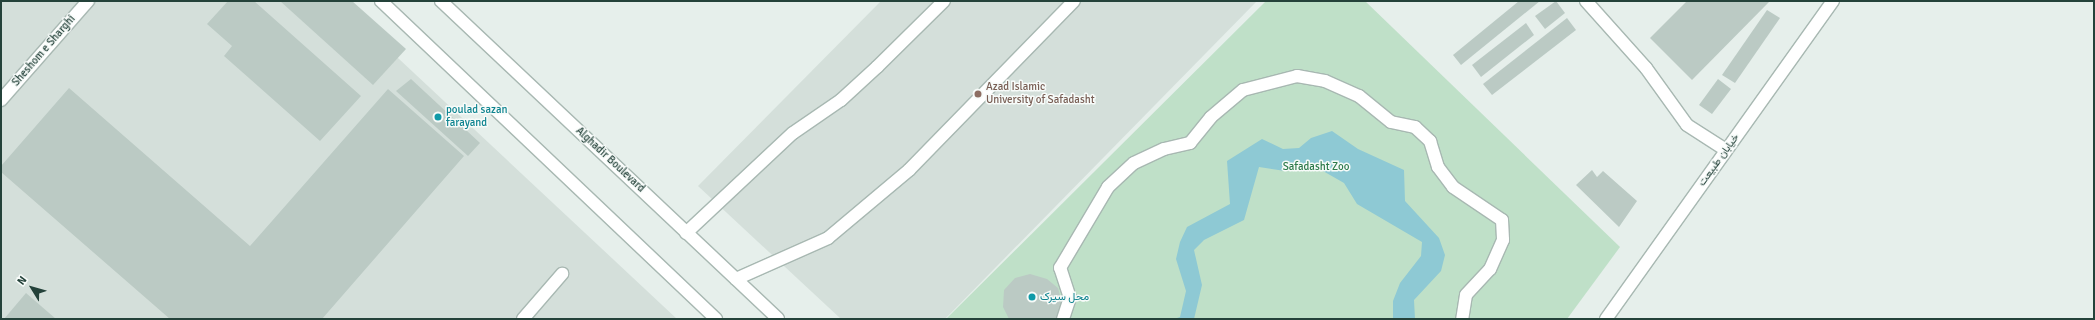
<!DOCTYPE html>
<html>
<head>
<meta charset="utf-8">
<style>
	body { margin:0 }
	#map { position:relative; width:2095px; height:320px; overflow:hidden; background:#e6efeb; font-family:Signika,Vazirmatn,sans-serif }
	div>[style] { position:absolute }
	.built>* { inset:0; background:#d4dfda }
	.green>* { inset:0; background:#bfe0c8 }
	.water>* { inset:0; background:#8ec9d4 }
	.building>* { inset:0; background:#bbcac4 }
	.roads { filter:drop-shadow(1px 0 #a8b8b2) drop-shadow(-1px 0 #a8b8b2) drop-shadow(0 1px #a8b8b2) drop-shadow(0 -1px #a8b8b2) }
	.minor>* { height:12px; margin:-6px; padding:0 6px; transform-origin:6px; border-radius:6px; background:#fff }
	.dots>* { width:11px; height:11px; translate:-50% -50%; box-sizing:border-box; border:2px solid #f7fbf9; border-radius:50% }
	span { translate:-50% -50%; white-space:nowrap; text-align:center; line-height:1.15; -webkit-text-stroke:3px #f7fbf9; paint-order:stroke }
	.street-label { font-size:11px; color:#24423a }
	.education-label { font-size:11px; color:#785e54 }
	.left { translate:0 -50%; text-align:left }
	.culture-label { font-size:11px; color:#0d838f }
	.park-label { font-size:11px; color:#2d7a4b }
	.frame { position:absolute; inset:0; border:2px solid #24423a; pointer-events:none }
	.north { position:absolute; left:12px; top:268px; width:40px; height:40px; -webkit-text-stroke:3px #f7fbf9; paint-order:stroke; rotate:307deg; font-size:11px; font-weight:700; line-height:16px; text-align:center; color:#24423a }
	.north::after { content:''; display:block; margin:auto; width:14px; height:18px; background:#24423a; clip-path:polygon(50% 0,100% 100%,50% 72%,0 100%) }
</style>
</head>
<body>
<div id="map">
	<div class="built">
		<div style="clip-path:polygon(1px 1px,337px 1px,677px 319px,1px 319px)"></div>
		<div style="clip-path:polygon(881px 1px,1257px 1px,945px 319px,841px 319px,698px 186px)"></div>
	</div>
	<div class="green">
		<div style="clip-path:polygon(1266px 1px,1365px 1px,1620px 247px,1567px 319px,946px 319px)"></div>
	</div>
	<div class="water">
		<div style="clip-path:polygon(1332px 131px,1358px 149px,1404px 170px,1405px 201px,1439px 238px,1445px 255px,1441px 271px,1414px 300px,1415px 319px,1393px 319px,1393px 301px,1400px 283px,1421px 256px,1422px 242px,1357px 204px,1344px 183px,1323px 171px,1306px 167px,1285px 171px,1259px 167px,1244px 220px,1204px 240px,1194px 250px,1202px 285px,1194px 319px,1174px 319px,1180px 317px,1186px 291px,1176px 259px,1180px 242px,1187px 227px,1230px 204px,1227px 161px,1262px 139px,1283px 149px,1299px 148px,1311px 138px)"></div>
	</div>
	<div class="building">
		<div style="clip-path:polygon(228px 1px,254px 1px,361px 96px,320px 141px,224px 56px,232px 46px,207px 24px)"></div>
		<div style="clip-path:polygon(280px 1px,352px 1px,406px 49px,373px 85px)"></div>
		<div style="clip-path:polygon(1519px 1px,1540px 1px,1461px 65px,1453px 55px)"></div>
		<div style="clip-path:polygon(1556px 1px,1565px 13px,1545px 29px,1535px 16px)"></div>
		<div style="clip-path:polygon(1687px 1px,1770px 1px,1692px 80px,1650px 38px)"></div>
		<div style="clip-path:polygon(1767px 10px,1780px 18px,1735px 83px,1722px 75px)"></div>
		<div style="clip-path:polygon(1567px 18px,1576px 30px,1492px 95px,1483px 84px)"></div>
		<div style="clip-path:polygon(1526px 23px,1534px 35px,1481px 77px,1472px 65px)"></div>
		<div style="clip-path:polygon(411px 79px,480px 143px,468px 156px,396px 91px)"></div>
		<div style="clip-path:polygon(1718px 79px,1731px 89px,1712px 114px,1699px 105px)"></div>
		<div style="clip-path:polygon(69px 88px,250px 246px,388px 89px,464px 156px,322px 319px,170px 319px,1px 172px,1px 166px)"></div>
		<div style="clip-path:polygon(1592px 170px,1597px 177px,1603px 171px,1637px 201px,1619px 227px,1576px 185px)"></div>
		<div style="clip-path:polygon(1030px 274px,1047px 279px,1058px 288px,1062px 303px,1057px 319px,1009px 319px,1003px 307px,1004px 290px,1015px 278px)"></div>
		<div style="clip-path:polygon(26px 293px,56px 319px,4px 319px)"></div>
	</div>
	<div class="roads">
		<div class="minor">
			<div style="left:381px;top:1px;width:462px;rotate:43.5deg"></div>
			<div style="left:441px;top:1px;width:463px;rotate:43.3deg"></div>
			<div style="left:1586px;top:1px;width:90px;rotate:48.2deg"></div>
			<div style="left:1646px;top:68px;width:70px;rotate:54.3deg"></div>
			<div style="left:1687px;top:125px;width:46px;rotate:32.7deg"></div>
			<div style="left:1px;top:100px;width:132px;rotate:-48.7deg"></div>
			<div style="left:686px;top:233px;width:146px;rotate:-43.1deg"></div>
			<div style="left:793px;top:133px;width:58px;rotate:-34.5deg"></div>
			<div style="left:841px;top:100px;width:49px;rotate:-42.5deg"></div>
			<div style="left:877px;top:67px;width:94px;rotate:-44.6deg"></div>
			<div style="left:736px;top:279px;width:101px;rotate:-24deg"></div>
			<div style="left:828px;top:238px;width:106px;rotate:-40deg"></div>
			<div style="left:909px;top:170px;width:236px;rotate:-45.7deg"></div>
			<div style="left:523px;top:319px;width:60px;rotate:-49.1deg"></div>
			<div style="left:1063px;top:319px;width:22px;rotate:-72deg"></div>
			<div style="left:1070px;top:298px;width:32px;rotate:-108deg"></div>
			<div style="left:1060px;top:268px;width:94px;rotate:-59.3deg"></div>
			<div style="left:1108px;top:187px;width:35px;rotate:-43deg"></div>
			<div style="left:1134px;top:163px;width:33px;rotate:-25deg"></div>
			<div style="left:1164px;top:149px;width:27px;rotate:-13deg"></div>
			<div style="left:1190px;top:143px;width:33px;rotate:-51deg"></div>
			<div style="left:1211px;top:117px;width:42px;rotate:-40.2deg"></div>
			<div style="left:1243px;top:90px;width:56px;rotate:-14.5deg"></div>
			<div style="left:1297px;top:76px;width:28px;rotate:10deg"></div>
			<div style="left:1325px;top:81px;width:37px;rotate:24deg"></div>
			<div style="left:1359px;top:96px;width:41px;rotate:39.1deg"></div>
			<div style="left:1391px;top:122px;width:25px;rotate:12deg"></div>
			<div style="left:1415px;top:127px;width:21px;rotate:43deg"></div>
			<div style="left:1430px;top:141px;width:27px;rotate:73deg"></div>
			<div style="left:1438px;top:167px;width:25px;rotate:53deg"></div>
			<div style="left:1453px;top:187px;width:59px;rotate:34deg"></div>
			<div style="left:1502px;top:220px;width:20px;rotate:87deg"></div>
			<div style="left:1503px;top:240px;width:32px;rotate:114deg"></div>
			<div style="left:1490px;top:269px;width:35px;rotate:133deg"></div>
			<div style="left:1466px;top:295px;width:24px;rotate:99deg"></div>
			<div style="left:1606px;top:319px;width:391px;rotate:-54.5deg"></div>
		</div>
	</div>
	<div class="dots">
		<div style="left:978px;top:94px;background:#8d6e63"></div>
		<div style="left:438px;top:117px;background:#0f9aa8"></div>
		<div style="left:1032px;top:297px;background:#0f9aa8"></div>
	</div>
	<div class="street-label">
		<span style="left:44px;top:51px;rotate:-49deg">Sheshom e Sharghi</span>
		<span style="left:610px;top:160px;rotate:43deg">Alghadir Boulevard</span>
		<span style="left:1719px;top:160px;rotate:-54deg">خیابان طبیعت</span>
	</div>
	<div class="education-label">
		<span class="left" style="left:986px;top:94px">Azad Islamic<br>University of Safadasht</span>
	</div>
	<div class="culture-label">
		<span class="left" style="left:446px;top:117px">poulad sazan<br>farayand</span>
		<span class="left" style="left:1040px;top:297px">محل سیرک</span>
	</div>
	<div class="park-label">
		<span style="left:1316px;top:167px">Safadasht Zoo</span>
	</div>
	<div class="frame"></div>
	<div class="north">N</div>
</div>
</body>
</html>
